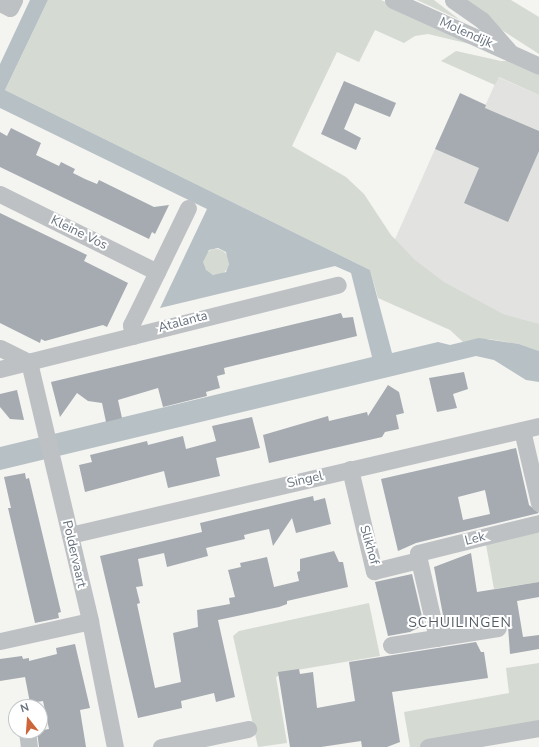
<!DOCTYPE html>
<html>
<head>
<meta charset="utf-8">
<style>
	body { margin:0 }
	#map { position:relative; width:539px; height:747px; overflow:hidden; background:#f4f4f1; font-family:"Nunito Sans",sans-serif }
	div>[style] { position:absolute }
	.built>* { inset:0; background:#e2e3e1 }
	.green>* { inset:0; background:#d5dad3 }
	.round { border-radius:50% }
	.water>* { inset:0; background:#b7c0c4 }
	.building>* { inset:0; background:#a5abb0 }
	.minor>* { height:17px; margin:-8.5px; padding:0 8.5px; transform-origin:8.5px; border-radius:8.5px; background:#bec1c4 }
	span { translate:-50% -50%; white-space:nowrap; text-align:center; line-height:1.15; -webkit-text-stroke:4px #fff; paint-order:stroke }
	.street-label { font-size:13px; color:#67727e }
	.neighbourhood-label { font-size:14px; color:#545c64; letter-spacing:1px }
	.north { position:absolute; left:8px; top:699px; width:40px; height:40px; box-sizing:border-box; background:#fff; border:1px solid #c2c7cb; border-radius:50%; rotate:343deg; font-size:11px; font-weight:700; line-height:16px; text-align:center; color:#67727e }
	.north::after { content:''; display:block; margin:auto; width:14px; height:18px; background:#cc6539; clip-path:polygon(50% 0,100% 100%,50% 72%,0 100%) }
</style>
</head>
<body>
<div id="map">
	<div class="built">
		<div style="clip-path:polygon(498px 77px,539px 95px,539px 337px,384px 264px,435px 149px,461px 160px)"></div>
	</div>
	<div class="green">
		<div style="clip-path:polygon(48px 0,381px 0,495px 50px,428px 34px,415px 36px,404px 43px,375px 30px,359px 62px,337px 52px,292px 146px,346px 177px,364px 194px,391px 235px,415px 260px,444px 282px,503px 314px,539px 324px,539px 351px,519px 344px,489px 339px,463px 342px,450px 330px,378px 298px,370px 270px,5px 90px)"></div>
		<div style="clip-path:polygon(417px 0,434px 0,460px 20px)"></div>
		<div style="clip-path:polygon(455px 0,511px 0,539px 17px,539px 54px)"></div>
		<div style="clip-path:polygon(456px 51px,501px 61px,511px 61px,539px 73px,539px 95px,499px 77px,495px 85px,441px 61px)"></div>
		<div class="round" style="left:203px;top:249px;width:26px;height:26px"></div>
		<div style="clip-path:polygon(539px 526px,539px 582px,494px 589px,485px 539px)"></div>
		<div style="clip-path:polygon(369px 603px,380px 656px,285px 672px,276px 677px,287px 743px,258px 747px,233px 636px,239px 631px)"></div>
		<div style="clip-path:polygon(539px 663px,539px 731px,440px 747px,410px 747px,404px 712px,509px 693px,506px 668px)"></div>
	</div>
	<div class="water">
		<div style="clip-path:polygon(evenodd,30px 0,48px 0,5px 90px,370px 270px,392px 353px,438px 342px,450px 345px,479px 338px,519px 344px,539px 351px,539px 382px,526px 380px,494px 360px,476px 356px,0 470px,0 447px,372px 357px,351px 273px,335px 266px,160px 308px,207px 209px,0 108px,0 64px,30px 0,218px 248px,226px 252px,229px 264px,226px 272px,213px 275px,206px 270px,203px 262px,209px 250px,218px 248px)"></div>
	</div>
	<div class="building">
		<div style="clip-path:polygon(344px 81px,396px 103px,390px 117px,355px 103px,344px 129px,361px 138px,356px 150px,321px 134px)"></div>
		<div style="clip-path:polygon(460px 93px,486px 105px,485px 108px,539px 131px,539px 151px,508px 222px,464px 203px,479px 168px,435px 149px)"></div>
		<div style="clip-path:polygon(11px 128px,41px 143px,36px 155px,59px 166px,61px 162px,75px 169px,73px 173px,85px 179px,97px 184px,99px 180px,154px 207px,169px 205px,155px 234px,152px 232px,149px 239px,0 167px,0 132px,7px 136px)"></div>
		<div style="clip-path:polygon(0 213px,87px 255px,84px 261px,128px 283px,107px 327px,103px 325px,45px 341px,41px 339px,40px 343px,0 323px)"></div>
		<div style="clip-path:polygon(341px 313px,343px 318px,353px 317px,357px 336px,224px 368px,225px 374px,217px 376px,220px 388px,206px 392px,207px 396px,163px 407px,158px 388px,118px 400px,122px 418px,106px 422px,102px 403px,88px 401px,77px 393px,60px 417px,51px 382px)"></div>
		<div style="clip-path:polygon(464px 372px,468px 389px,453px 394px,457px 408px,437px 412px,429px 378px)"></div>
		<div style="clip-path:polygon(388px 385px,399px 392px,404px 413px,396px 415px,399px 429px,385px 432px,382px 437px,269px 463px,263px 435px,328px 416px,329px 421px,367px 412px,368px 416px)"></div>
		<div style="clip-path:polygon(17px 390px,24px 420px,10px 419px,0 407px,0 394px)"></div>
		<div style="clip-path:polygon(252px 417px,260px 448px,216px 458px,220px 476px,168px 488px,164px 471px,85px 492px,79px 465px,92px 462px,90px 455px,147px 441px,148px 445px,183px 436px,186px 449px,216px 441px,212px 426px)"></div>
		<div style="clip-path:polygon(evenodd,516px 448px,529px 505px,539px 513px,416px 543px,398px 551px,381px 479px,516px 448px,485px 490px,490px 514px,463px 520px,458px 497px,485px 490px)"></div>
		<div style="clip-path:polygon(25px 473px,26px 479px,29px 478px,61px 612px,58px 613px,59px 618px,35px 623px,8px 508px,11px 508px,4px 477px)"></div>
		<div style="clip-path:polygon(313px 496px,314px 501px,325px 498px,331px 524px,296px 533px,292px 518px,273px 546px,269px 529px,244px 535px,245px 539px,206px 548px,208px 556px,167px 567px,164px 553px,138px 559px,143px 586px,136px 587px,140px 603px,137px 604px,155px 688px,181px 682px,173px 633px,198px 627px,197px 610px,230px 604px,229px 598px,235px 597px,228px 570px,241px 567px,240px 563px,267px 557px,274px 587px,299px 581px,297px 572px,300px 571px,300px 559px,334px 551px,339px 562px,343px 562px,348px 587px,287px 601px,287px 604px,279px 607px,218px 620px,235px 697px,216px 702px,214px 693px,181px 701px,182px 708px,138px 718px,100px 556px,202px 532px,200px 523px)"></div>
		<div style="clip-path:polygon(471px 553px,477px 592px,539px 582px,539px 597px,517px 601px,523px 637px,539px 635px,539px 649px,510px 654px,508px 626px,501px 619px,445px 626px,434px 567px)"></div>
		<div style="clip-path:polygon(412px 574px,424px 625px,410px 632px,388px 636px,375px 582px)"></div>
		<div style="clip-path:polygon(476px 642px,481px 652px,484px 652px,488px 678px,392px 692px,400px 742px,387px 747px,362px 747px,361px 741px,321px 747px,290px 747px,278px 672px,299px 669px,300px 674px,313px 672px,317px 708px,355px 701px,349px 662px)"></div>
		<div style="clip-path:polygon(75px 644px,90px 708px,80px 710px,86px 747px,39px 747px,37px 731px,49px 729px,43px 701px,30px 703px,25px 677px,0 681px,0 659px,22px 656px,23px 659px,29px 658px,29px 661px,57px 654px,56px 648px)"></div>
	</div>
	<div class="minor">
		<div style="left:393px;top:0;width:160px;rotate:24.3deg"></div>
		<div style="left:453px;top:0;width:35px;rotate:35deg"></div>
		<div style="left:482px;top:20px;width:40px;rotate:49deg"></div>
		<div style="left:0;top:3px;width:11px;rotate:27deg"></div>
		<div style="left:10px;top:8px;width:9px;rotate:-63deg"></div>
		<div style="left:0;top:194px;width:175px;rotate:26.4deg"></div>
		<div style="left:157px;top:272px;width:59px;rotate:116.1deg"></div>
		<div style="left:131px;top:325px;width:11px;rotate:80deg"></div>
		<div style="left:157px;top:272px;width:71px;rotate:-64.2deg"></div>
		<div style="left:0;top:348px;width:32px;rotate:26deg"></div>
		<div style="left:29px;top:362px;width:266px;rotate:76.7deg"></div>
		<div style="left:90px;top:621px;width:128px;rotate:78.8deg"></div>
		<div style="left:0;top:369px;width:348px;rotate:-14deg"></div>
		<div style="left:522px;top:430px;width:75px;rotate:76.9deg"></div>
		<div style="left:350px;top:469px;width:105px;rotate:76.8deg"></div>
		<div style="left:374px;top:571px;width:46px;rotate:-13.7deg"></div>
		<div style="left:419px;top:560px;width:80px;rotate:77deg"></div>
		<div style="left:70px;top:535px;width:481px;rotate:-13.1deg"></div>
		<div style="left:419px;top:560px;width:7px;rotate:-98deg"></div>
		<div style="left:418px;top:553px;width:125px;rotate:-13.9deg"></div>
		<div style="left:0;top:641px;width:92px;rotate:-12.5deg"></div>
		<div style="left:391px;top:645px;width:108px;rotate:-9deg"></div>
		<div style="left:27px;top:731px;width:16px;rotate:83deg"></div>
		<div style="left:161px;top:747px;width:89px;rotate:-11.7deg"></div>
		<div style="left:428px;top:747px;width:113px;rotate:-9.7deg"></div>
	</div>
	<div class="street-label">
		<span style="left:466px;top:33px;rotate:24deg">Molendijk</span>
		<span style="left:79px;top:233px;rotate:26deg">Kleine Vos</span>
		<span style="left:183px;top:322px;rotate:-15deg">Atalanta</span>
		<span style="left:305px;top:480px;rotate:-13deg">Singel</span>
		<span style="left:475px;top:539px;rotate:-14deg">Lek</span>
		<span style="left:369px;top:545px;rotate:74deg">Slikhof</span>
		<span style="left:74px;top:554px;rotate:77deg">Poldervaart</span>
	</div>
	<div class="neighbourhood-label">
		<span style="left:460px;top:623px">SCHUILINGEN</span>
	</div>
	<div class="north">N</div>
</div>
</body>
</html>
